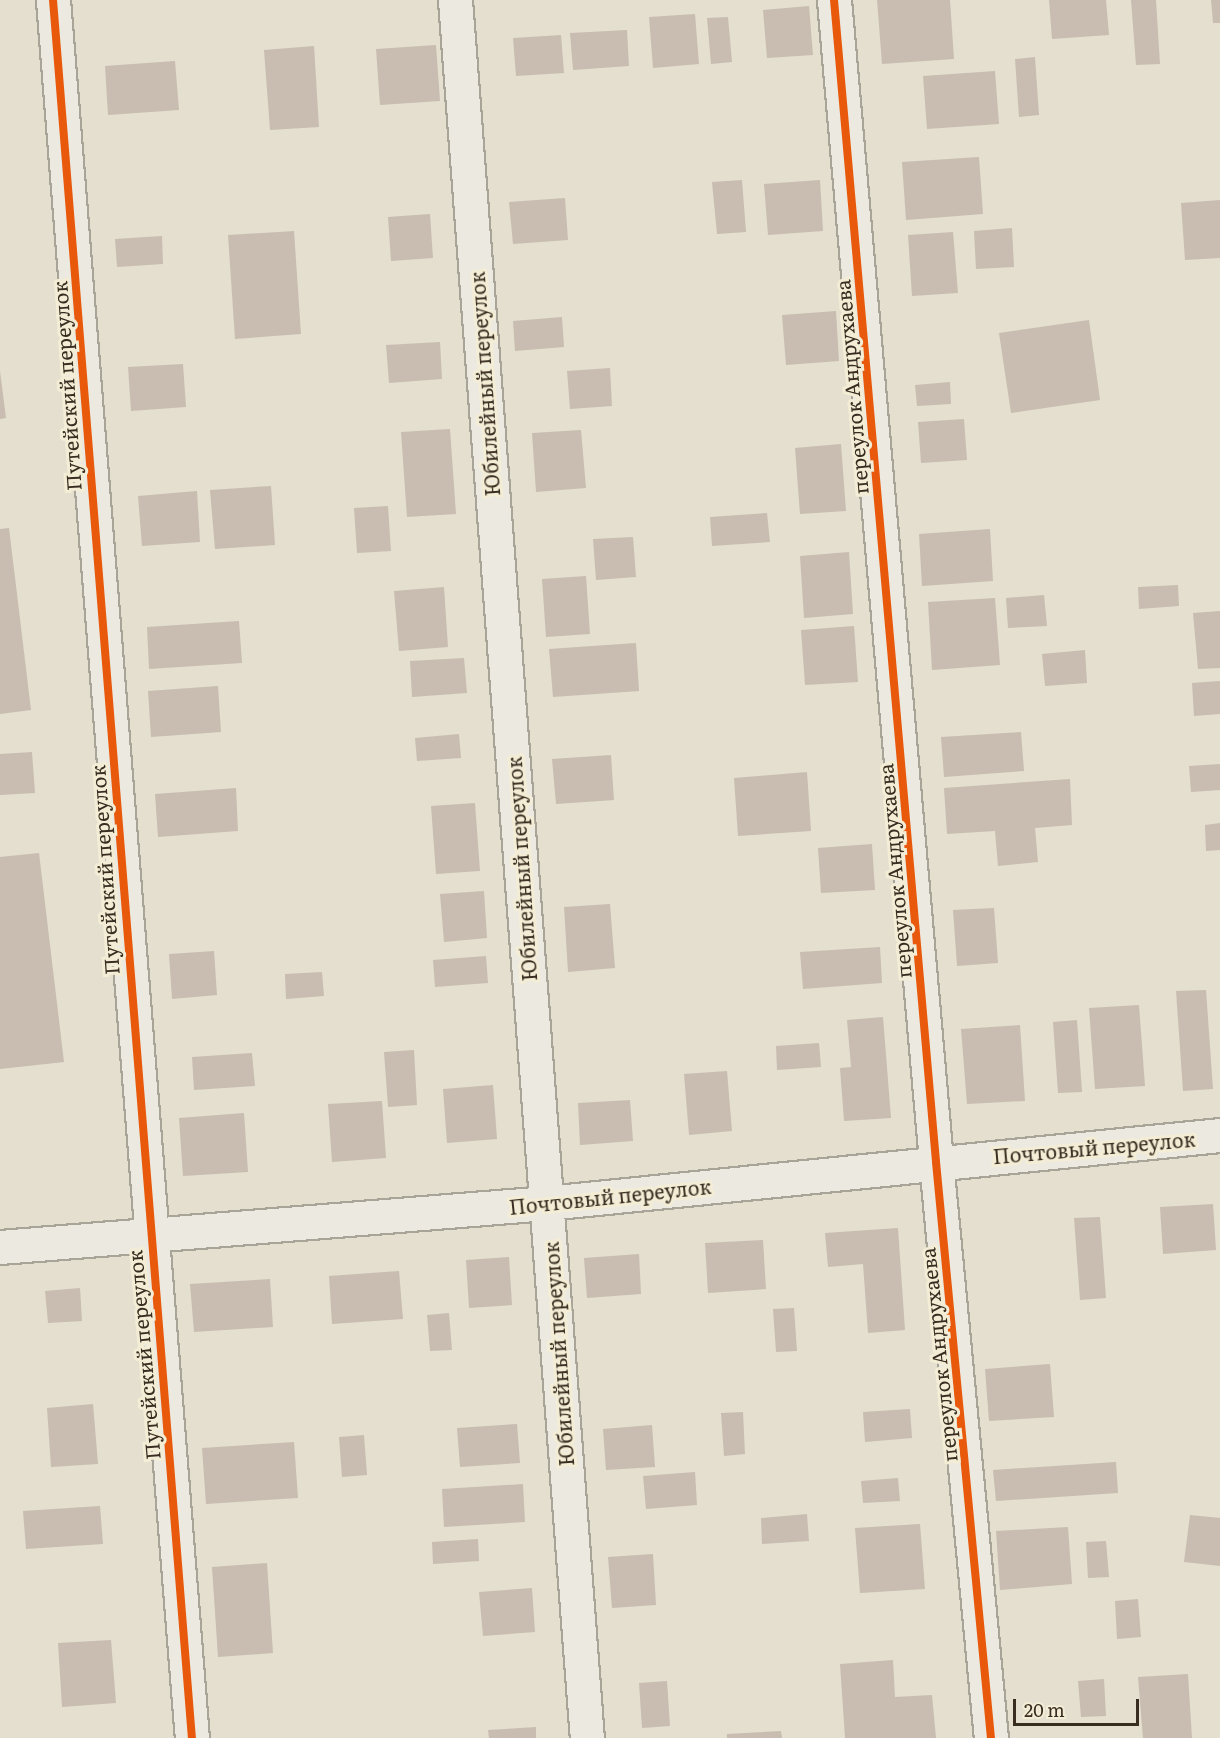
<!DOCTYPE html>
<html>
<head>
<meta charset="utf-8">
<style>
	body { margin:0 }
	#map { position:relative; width:1220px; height:1738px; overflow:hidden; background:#e4dfcf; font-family:Literata,serif }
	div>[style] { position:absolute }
	.building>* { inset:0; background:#c8bdb0 }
	.roads { filter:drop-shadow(2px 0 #a9a498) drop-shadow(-2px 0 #a9a498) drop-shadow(0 2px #a9a498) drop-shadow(0 -2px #a9a498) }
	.street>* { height:33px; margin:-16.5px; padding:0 16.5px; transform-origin:16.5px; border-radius:16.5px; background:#ece9e0 }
	.cycleway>* { height:8px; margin:-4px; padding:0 4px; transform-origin:4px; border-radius:4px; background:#e8590c }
	span { translate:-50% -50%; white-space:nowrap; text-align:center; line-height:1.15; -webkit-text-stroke:6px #f4edd6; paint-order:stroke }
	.street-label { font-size:20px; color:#382d20 }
	.scale { position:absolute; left:1013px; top:1699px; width:126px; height:27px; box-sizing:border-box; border:3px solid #382d20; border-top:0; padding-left:8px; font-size:18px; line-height:21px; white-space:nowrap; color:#382d20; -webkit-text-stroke:4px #f4edd6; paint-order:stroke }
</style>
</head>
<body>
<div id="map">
	<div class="building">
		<div style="clip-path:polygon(877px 0,950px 0,954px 59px,882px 64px)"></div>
		<div style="clip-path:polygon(1049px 0,1106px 0,1109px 35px,1052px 39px)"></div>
		<div style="clip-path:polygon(1131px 0,1156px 0,1160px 64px,1136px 65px)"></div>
		<div style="clip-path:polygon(1211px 0,1220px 0,1220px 23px,1213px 23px)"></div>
		<div style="clip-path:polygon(809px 6px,813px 55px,767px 58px,763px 10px)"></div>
		<div style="clip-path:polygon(695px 14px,699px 64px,653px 68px,649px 17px)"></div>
		<div style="clip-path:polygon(728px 17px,732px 62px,711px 64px,707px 18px)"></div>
		<div style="clip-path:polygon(627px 30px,629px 66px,573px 70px,570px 33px)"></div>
		<div style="clip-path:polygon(561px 35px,564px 73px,516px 76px,513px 38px)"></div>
		<div style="clip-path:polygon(436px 45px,440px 101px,380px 105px,376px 49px)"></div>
		<div style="clip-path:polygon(314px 46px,319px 127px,270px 130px,264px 50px)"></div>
		<div style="clip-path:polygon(1035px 57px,1039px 115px,1019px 117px,1015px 59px)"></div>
		<div style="clip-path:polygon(175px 61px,179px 110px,108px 115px,105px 66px)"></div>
		<div style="clip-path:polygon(995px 71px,999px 124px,927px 129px,923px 76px)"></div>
		<div style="clip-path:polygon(979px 157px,983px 214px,906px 220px,902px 162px)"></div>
		<div style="clip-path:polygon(742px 180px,746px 232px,717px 234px,712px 182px)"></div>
		<div style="clip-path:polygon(820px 180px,823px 231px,768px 235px,764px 184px)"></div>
		<div style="clip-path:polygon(565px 198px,568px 240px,513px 244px,509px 202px)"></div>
		<div style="clip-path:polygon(1220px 200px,1220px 258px,1185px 260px,1181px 203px)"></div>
		<div style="clip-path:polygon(430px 214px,433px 258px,391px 261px,388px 217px)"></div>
		<div style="clip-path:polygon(1012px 228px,1014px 267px,976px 269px,974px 231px)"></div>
		<div style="clip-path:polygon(294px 231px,301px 334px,235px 339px,228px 235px)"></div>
		<div style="clip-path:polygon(953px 232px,958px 293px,912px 296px,908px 235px)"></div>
		<div style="clip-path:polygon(162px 236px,163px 264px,117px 267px,115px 239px)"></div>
		<div style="clip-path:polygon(836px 311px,839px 361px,786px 365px,782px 315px)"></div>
		<div style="clip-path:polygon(562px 317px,564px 347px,515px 351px,513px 321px)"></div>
		<div style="clip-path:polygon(1089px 320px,1100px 400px,1011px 413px,999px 333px)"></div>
		<div style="clip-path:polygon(440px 342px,442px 379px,389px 383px,386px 345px)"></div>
		<div style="clip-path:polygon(183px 364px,186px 407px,131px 411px,128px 367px)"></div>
		<div style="clip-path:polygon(610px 368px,612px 406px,570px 409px,567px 371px)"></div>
		<div style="clip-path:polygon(0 371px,6px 418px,0 419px)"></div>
		<div style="clip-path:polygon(950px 382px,951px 404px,917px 406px,915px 385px)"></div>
		<div style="clip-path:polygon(964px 419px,967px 460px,921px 463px,918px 422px)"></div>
		<div style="clip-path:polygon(450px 429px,456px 514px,407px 517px,401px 432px)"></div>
		<div style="clip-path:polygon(581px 430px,586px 488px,536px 492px,532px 433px)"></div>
		<div style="clip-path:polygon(841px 444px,846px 511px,800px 514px,795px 448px)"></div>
		<div style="clip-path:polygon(271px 486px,275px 545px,215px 549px,210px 490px)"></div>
		<div style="clip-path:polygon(197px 491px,200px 542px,142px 546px,138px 496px)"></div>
		<div style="clip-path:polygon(388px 506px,391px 551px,357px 553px,354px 508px)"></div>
		<div style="clip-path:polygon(767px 513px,770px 542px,712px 546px,710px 517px)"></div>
		<div style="clip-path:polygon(9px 528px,31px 710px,0 714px,0 529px)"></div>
		<div style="clip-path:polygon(990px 529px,993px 581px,922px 586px,919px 534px)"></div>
		<div style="clip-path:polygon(633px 537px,636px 577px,596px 580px,593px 539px)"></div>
		<div style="clip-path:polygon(849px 552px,853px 614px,804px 618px,800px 556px)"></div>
		<div style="clip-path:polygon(586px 576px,590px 634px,546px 637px,542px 579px)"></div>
		<div style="clip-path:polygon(1178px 585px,1179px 606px,1139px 609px,1138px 587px)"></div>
		<div style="clip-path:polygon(444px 587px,448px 647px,399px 651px,394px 591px)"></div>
		<div style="clip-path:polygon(1044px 595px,1047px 626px,1008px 628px,1006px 598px)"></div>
		<div style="clip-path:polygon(995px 598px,1000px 665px,932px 670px,928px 602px)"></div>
		<div style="clip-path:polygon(1220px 611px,1220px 668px,1198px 669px,1193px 613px)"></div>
		<div style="clip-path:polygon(239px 621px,242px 663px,149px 669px,147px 627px)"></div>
		<div style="clip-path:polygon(854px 626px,858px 682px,805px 685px,801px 630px)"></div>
		<div style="clip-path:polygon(636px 643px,639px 691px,553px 697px,549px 649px)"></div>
		<div style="clip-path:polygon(1085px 650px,1087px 683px,1045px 686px,1042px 654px)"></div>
		<div style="clip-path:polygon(464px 658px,467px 693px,412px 697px,410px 661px)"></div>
		<div style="clip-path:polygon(1220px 681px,1220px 714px,1194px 716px,1192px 683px)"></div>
		<div style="clip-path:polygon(218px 686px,221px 732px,151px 737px,148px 691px)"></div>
		<div style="clip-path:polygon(1021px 732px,1024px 771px,944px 777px,941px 737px)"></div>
		<div style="clip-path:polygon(459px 734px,461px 758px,417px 761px,415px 738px)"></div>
		<div style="clip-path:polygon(32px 752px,35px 793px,0 795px,0 754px)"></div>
		<div style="clip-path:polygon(611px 755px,614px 800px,556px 804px,552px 759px)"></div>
		<div style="clip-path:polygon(1220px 764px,1220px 790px,1191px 792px,1189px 766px)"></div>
		<div style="clip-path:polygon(807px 772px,811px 831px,738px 836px,734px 778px)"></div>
		<div style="clip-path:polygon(1070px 779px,1072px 825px,1035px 828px,1038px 862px,998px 866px,995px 831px,947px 834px,944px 788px)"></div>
		<div style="clip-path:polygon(236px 788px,238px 831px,158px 837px,155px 794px)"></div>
		<div style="clip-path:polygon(475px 803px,480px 871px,436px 874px,431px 806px)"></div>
		<div style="clip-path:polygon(1220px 823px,1220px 850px,1206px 851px,1205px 825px)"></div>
		<div style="clip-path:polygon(872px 844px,875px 890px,821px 893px,818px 848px)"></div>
		<div style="clip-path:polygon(39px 853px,64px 1062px,0 1069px,0 857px)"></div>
		<div style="clip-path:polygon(484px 891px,487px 938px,444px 942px,440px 894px)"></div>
		<div style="clip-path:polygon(610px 904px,615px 968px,568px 972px,564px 907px)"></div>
		<div style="clip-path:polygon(994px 908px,998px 963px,957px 966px,953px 910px)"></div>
		<div style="clip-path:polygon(880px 947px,882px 983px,803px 989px,800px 952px)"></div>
		<div style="clip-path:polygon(214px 951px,217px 995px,172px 999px,169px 954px)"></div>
		<div style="clip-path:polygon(486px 956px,488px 983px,435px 987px,433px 960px)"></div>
		<div style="clip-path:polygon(322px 972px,324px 996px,286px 999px,285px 974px)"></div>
		<div style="clip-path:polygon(1206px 990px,1213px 1089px,1183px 1091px,1176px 991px)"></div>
		<div style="clip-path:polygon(1139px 1005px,1145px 1086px,1095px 1089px,1089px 1008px)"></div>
		<div style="clip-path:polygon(883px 1017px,891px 1118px,844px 1121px,840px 1068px,851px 1067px,847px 1020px)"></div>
		<div style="clip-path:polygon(1077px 1020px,1082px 1092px,1058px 1093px,1053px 1022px)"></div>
		<div style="clip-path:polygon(1020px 1025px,1025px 1101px,967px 1104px,961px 1029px)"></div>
		<div style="clip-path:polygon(819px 1043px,821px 1067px,777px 1070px,776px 1046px)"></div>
		<div style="clip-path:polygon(414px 1050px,417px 1105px,388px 1107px,384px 1052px)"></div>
		<div style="clip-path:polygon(252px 1053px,255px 1086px,194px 1090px,192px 1057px)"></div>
		<div style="clip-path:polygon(727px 1071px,732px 1131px,689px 1135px,684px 1074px)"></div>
		<div style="clip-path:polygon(493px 1085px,497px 1139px,447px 1143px,443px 1089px)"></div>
		<div style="clip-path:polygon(630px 1100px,633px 1141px,580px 1145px,578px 1103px)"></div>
		<div style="clip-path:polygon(382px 1101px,386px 1158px,332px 1162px,328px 1104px)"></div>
		<div style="clip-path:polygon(244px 1113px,248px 1172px,183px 1176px,179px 1118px)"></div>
		<div style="clip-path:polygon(1213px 1204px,1216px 1250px,1163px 1254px,1160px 1207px)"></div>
		<div style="clip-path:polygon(1100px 1217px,1106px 1298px,1080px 1300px,1074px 1218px)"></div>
		<div style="clip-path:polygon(898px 1228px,905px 1330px,868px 1333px,863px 1264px,828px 1267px,825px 1233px)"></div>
		<div style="clip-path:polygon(763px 1240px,766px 1289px,708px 1293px,705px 1243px)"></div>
		<div style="clip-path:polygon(639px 1254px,641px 1294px,587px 1298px,584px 1258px)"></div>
		<div style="clip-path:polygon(509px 1257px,512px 1305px,469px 1308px,466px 1260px)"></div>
		<div style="clip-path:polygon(399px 1271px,403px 1319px,332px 1324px,329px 1276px)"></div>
		<div style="clip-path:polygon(270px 1279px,273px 1327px,194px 1332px,190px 1284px)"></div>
		<div style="clip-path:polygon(80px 1288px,82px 1321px,48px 1323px,45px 1291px)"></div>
		<div style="clip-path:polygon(794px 1308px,797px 1351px,776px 1352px,773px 1309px)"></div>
		<div style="clip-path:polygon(449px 1313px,452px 1350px,430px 1351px,427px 1315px)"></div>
		<div style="clip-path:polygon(1050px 1364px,1054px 1417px,989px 1421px,985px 1369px)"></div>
		<div style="clip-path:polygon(93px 1404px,98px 1464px,51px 1467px,47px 1408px)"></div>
		<div style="clip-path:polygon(910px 1409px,912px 1438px,865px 1442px,863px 1412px)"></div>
		<div style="clip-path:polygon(743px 1412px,745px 1454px,724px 1456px,721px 1413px)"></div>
		<div style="clip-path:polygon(517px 1424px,520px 1463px,460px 1467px,457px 1428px)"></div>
		<div style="clip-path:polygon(652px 1425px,655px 1467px,606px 1470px,603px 1429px)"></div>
		<div style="clip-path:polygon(364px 1435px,367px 1475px,342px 1477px,339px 1437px)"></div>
		<div style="clip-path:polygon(294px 1442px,298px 1498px,206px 1504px,202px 1448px)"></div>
		<div style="clip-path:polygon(1116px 1462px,1118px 1493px,996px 1501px,993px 1470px)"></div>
		<div style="clip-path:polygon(695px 1472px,697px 1505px,646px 1509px,643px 1476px)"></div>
		<div style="clip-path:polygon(898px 1478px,900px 1501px,863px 1503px,861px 1481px)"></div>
		<div style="clip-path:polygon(523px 1484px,525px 1522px,444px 1527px,442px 1489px)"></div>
		<div style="clip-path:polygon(100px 1506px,103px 1544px,26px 1549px,23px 1511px)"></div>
		<div style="clip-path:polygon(807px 1514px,809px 1541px,762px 1544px,761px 1518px)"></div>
		<div style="clip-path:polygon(1190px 1515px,1220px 1518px,1220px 1566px,1184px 1562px)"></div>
		<div style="clip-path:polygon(920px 1524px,925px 1589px,860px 1593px,855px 1528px)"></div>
		<div style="clip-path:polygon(1068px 1527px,1072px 1584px,1000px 1590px,996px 1531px)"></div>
		<div style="clip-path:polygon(478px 1539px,479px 1561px,433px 1564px,432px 1542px)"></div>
		<div style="clip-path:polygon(1106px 1541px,1109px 1577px,1088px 1578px,1086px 1542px)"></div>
		<div style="clip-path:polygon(653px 1554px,656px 1605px,612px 1608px,608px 1557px)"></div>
		<div style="clip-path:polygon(267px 1563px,273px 1653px,218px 1657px,212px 1567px)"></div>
		<div style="clip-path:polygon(532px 1588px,535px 1632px,483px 1636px,479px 1592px)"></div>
		<div style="clip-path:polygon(1138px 1599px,1141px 1637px,1117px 1639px,1115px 1601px)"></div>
		<div style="clip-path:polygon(111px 1640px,116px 1703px,62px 1707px,58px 1643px)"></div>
		<div style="clip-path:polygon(893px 1660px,895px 1697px,932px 1695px,936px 1738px,845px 1738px,840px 1664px)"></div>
		<div style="clip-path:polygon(1188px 1674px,1192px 1738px,1143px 1738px,1138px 1677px)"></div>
		<div style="clip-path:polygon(1104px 1679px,1106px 1716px,1081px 1717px,1078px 1681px)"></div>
		<div style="clip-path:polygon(667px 1681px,670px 1726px,642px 1728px,639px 1683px)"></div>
		<div style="clip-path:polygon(536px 1727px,536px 1738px,489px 1738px,488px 1730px)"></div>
		<div style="clip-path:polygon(781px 1731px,782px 1738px,727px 1738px,727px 1734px)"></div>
	</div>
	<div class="roads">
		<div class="street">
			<div style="left:53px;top:0;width:1744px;rotate:85.43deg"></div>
			<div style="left:455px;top:0;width:1743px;rotate:85.66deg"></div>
			<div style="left:834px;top:0;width:1166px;rotate:84.98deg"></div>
			<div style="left:936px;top:1162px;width:579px;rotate:84.55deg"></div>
			<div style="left:0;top:1247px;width:549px;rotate:-4.6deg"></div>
			<div style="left:547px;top:1203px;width:676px;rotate:-5.77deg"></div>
		</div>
	</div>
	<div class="cycleway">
		<div style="left:53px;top:0;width:1744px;rotate:85.43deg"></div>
		<div style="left:834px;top:0;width:1166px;rotate:84.98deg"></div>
		<div style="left:936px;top:1162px;width:579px;rotate:84.55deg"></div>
	</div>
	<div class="street-label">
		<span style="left:484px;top:384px;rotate:-94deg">Юбилейный переулок</span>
		<span style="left:66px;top:386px;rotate:-94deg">Путейский переулок</span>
		<span style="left:851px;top:387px;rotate:-95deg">переулок Андрухаева</span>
		<span style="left:521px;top:869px;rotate:-94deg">Юбилейный переулок</span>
		<span style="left:104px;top:870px;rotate:-94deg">Путейский переулок</span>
		<span style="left:894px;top:871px;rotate:-95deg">переулок Андрухаева</span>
		<span style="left:1094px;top:1147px;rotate:-5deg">Почтовый переулок</span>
		<span style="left:610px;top:1196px;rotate:-6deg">Почтовый переулок</span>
		<span style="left:558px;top:1354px;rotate:-94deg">Юбилейный переулок</span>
		<span style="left:143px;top:1355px;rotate:-95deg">Путейский переулок</span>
		<span style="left:938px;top:1355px;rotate:-96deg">переулок Андрухаева</span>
	</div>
	<div class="scale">20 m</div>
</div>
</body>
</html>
